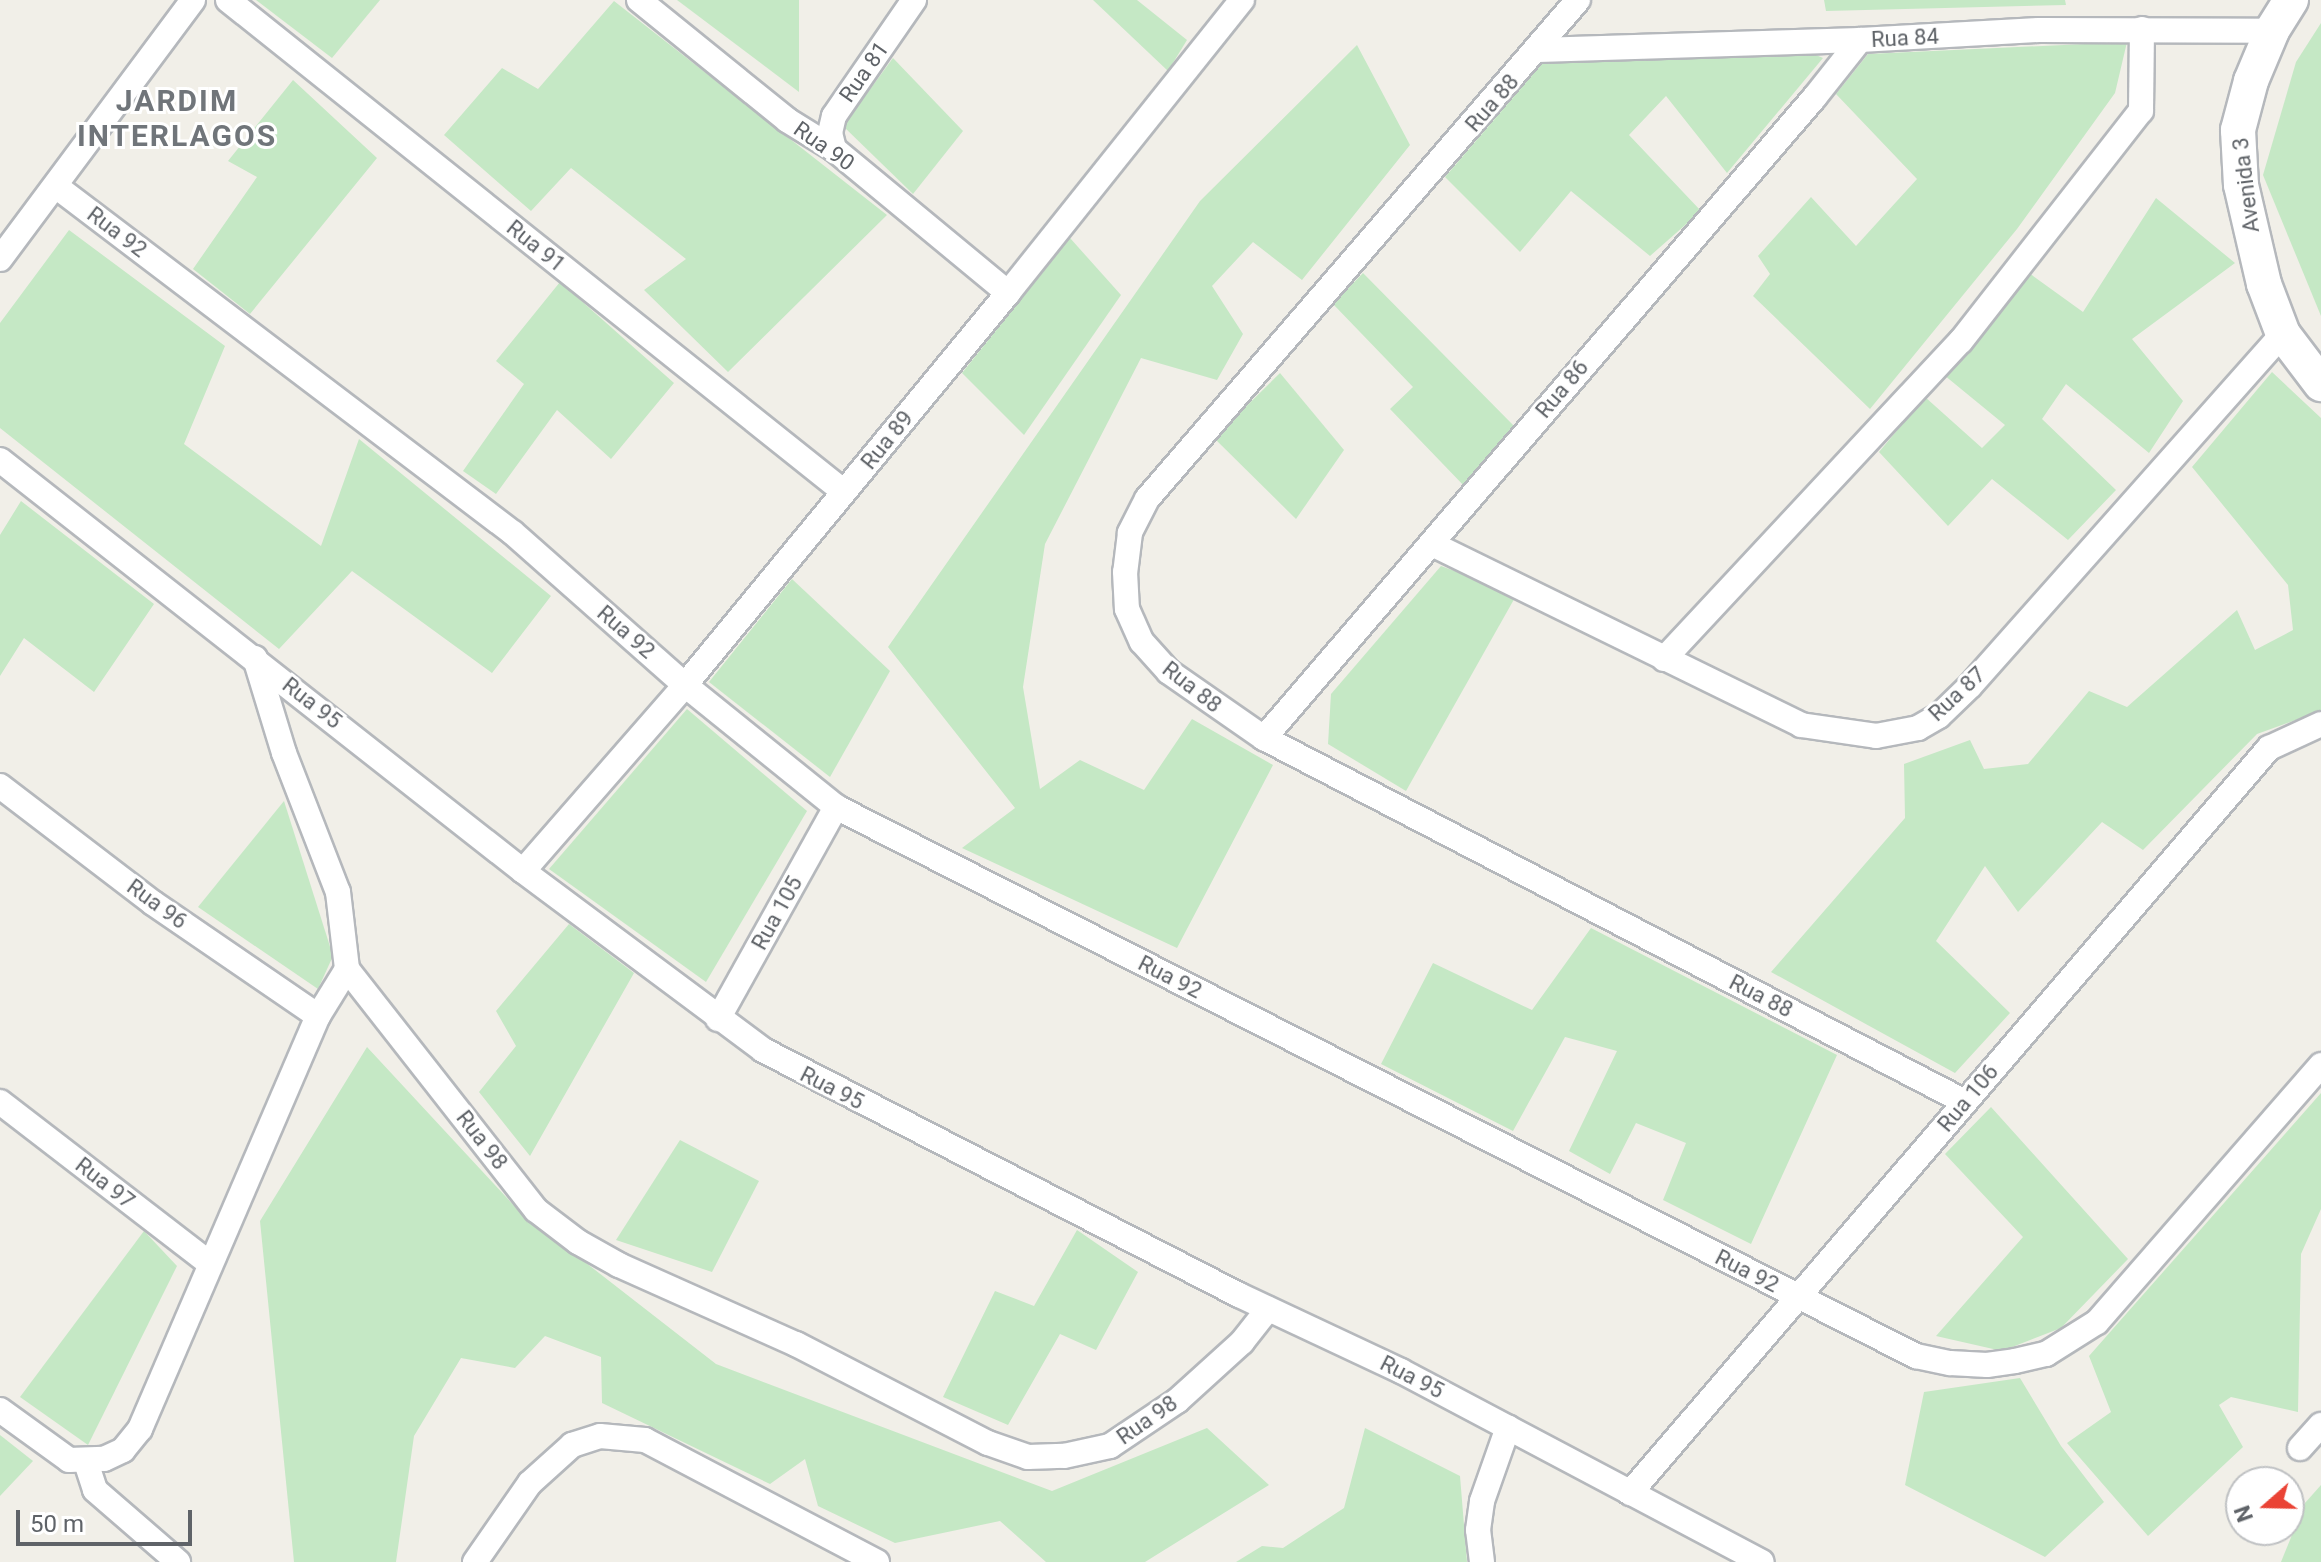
<!DOCTYPE html>
<html>
<head>
<meta charset="utf-8">
<style>
	body { margin:0 }
	#map { position:relative; width:2321px; height:1562px; overflow:hidden; background:#f1efe8; font-family:Roboto,sans-serif }
	div>[style] { position:absolute }
	.green>* { inset:0; background:#c5e8c5 }
	.roads { filter:drop-shadow(2px 0 #b5b8bc) drop-shadow(-2px 0 #b5b8bc) drop-shadow(0 2px #b5b8bc) drop-shadow(0 -2px #b5b8bc) }
	.minor>* { height:24px; margin:-12px; padding:0 12px; transform-origin:12px; border-radius:12px; background:#fff }
	.secondary>* { height:34px; margin:-17px; padding:0 17px; transform-origin:17px; border-radius:17px; background:#fff }
	span { translate:-50% -50%; white-space:nowrap; text-align:center; line-height:1.15; -webkit-text-stroke:6px #fff; paint-order:stroke }
	.street-label { font-size:22px; color:#5f6368 }
	.district-label { font-size:30px; color:#70757a; font-weight:700; letter-spacing:2px }
	.north { position:absolute; left:2225px; top:1466px; width:80px; height:80px; box-sizing:border-box; background:#fff; border:2px solid #bfc1c3; border-radius:50%; rotate:250deg; font-size:22px; font-weight:700; line-height:32px; text-align:center; color:#5f6368 }
	.north::after { content:''; display:block; margin:auto; width:28px; height:36px; background:#ea4335; clip-path:polygon(50% 0,100% 100%,50% 72%,0 100%) }
	.scale { position:absolute; left:16px; top:1510px; width:176px; height:36px; box-sizing:border-box; border:4px solid #5f6368; border-top:0; padding-left:10px; font-size:24px; line-height:28px; white-space:nowrap; color:#5f6368; -webkit-text-stroke:6px #fff; paint-order:stroke }
</style>
</head>
<body>
<div id="map">
	<div class="green">
		<div style="clip-path:polygon(256px 0,380px 0,332px 58px)"></div>
		<div style="clip-path:polygon(677px 0,799px 0,799px 92px)"></div>
		<div style="clip-path:polygon(1093px 0,1137px 0,1187px 40px,1168px 71px)"></div>
		<div style="clip-path:polygon(1824px 0,2065px 0,2066px 5px,1826px 11px)"></div>
		<div style="clip-path:polygon(614px 1px,887px 215px,728px 372px,644px 290px,686px 259px,571px 168px,531px 211px,444px 135px,502px 68px,538px 89px)"></div>
		<div style="clip-path:polygon(2321px 23px,2321px 316px,2263px 175px,2296px 62px)"></div>
		<div style="clip-path:polygon(2127px 42px,2115px 93px,2017px 229px,1870px 409px,1753px 296px,1770px 274px,1758px 256px,1811px 197px,1856px 246px,1917px 179px,1836px 94px,1868px 54px)"></div>
		<div style="clip-path:polygon(1357px 45px,1410px 145px,1302px 280px,1253px 242px,1212px 286px,1243px 334px,1217px 380px,1141px 358px,1045px 544px,1023px 687px,1040px 789px,1080px 760px,1144px 790px,1192px 719px,1273px 765px,1177px 948px,962px 848px,1015px 808px,888px 647px,1200px 201px)"></div>
		<div style="clip-path:polygon(1809px 52px,1823px 58px,1727px 173px,1666px 96px,1629px 135px,1701px 211px,1650px 256px,1571px 191px,1520px 252px,1445px 177px,1547px 58px)"></div>
		<div style="clip-path:polygon(893px 58px,963px 131px,913px 194px,843px 126px)"></div>
		<div style="clip-path:polygon(293px 80px,377px 158px,250px 314px,193px 269px,257px 177px,228px 161px)"></div>
		<div style="clip-path:polygon(2156px 198px,2235px 263px,2132px 339px,2183px 401px,2149px 453px,2066px 384px,2042px 419px,2116px 490px,2068px 540px,1992px 479px,1948px 526px,1879px 452px,1925px 397px,1982px 448px,2005px 425px,1944px 375px,2029px 273px,2083px 312px)"></div>
		<div style="clip-path:polygon(69px 230px,225px 346px,184px 444px,321px 546px,359px 439px,551px 596px,492px 673px,352px 571px,279px 649px,0 428px,0 323px)"></div>
		<div style="clip-path:polygon(1070px 238px,1121px 295px,1024px 435px,962px 373px)"></div>
		<div style="clip-path:polygon(1363px 273px,1514px 426px,1467px 489px,1390px 409px,1413px 387px,1333px 304px)"></div>
		<div style="clip-path:polygon(560px 282px,674px 383px,611px 459px,557px 410px,496px 494px,463px 471px,524px 384px,496px 361px)"></div>
		<div style="clip-path:polygon(2272px 372px,2321px 418px,2321px 711px,2257px 734px,2143px 850px,2102px 822px,2018px 912px,1985px 866px,1936px 941px,2010px 1013px,1955px 1073px,1771px 972px,1905px 818px,1904px 764px,1970px 740px,1984px 769px,2028px 764px,2089px 691px,2127px 707px,2237px 610px,2255px 650px,2293px 630px,2288px 585px,2192px 467px)"></div>
		<div style="clip-path:polygon(1280px 373px,1344px 450px,1296px 519px,1214px 438px)"></div>
		<div style="clip-path:polygon(21px 501px,154px 604px,94px 692px,24px 638px,0 676px,0 535px)"></div>
		<div style="clip-path:polygon(1441px 566px,1517px 594px,1406px 791px,1328px 744px,1331px 694px)"></div>
		<div style="clip-path:polygon(792px 579px,890px 671px,830px 777px,709px 682px)"></div>
		<div style="clip-path:polygon(687px 709px,807px 811px,706px 982px,549px 869px)"></div>
		<div style="clip-path:polygon(284px 801px,333px 956px,318px 989px,198px 907px)"></div>
		<div style="clip-path:polygon(569px 924px,634px 973px,530px 1156px,479px 1092px,516px 1046px,496px 1011px)"></div>
		<div style="clip-path:polygon(1591px 928px,1837px 1055px,1751px 1244px,1663px 1200px,1686px 1143px,1636px 1123px,1610px 1174px,1569px 1151px,1617px 1051px,1565px 1037px,1513px 1131px,1381px 1064px,1433px 963px,1532px 1010px)"></div>
		<div style="clip-path:polygon(367px 1047px,518px 1210px,716px 1364px,1052px 1491px,1207px 1428px,1269px 1485px,1145px 1562px,1046px 1562px,1000px 1521px,895px 1543px,818px 1506px,805px 1459px,770px 1484px,602px 1403px,601px 1357px,545px 1336px,515px 1368px,461px 1358px,414px 1436px,396px 1562px,294px 1562px,260px 1221px)"></div>
		<div style="clip-path:polygon(2321px 1093px,2321px 1209px,2301px 1254px,2298px 1412px,2231px 1397px,2219px 1405px,2243px 1447px,2148px 1536px,2067px 1443px,2111px 1412px,2089px 1356px)"></div>
		<div style="clip-path:polygon(1991px 1107px,2128px 1259px,2061px 1328px,2002px 1351px,1936px 1336px,2023px 1237px,1945px 1154px)"></div>
		<div style="clip-path:polygon(680px 1140px,759px 1181px,712px 1272px,616px 1240px)"></div>
		<div style="clip-path:polygon(1077px 1230px,1138px 1272px,1096px 1350px,1060px 1334px,1008px 1425px,943px 1397px,995px 1291px,1034px 1306px)"></div>
		<div style="clip-path:polygon(144px 1231px,177px 1266px,88px 1445px,20px 1397px)"></div>
		<div style="clip-path:polygon(2020px 1378px,2061px 1446px,2104px 1502px,2045px 1557px,1905px 1485px,1924px 1392px)"></div>
		<div style="clip-path:polygon(1365px 1428px,1460px 1476px,1467px 1562px,1236px 1562px,1262px 1546px,1283px 1548px,1344px 1508px)"></div>
		<div style="clip-path:polygon(0 1435px,33px 1461px,0 1496px)"></div>
		<div style="clip-path:polygon(2321px 1485px,2321px 1562px,2281px 1562px,2305px 1503px)"></div>
	</div>
	<div class="roads">
		<div class="minor">
			<div style="left:228px;top:0;width:788px;rotate:38.61deg"></div>
			<div style="left:639px;top:0;width:191px;rotate:39deg"></div>
			<div style="left:787px;top:120px;width:55px;rotate:31.7deg"></div>
			<div style="left:834px;top:149px;width:226px;rotate:39.6deg"></div>
			<div style="left:1578px;top:0;width:659px;rotate:130.82deg"></div>
			<div style="left:1147px;top:499px;width:38px;rotate:117deg"></div>
			<div style="left:1130px;top:533px;width:39px;rotate:97deg"></div>
			<div style="left:1125px;top:572px;width:37px;rotate:87deg"></div>
			<div style="left:1127px;top:609px;width:36px;rotate:66deg"></div>
			<div style="left:1142px;top:642px;width:40px;rotate:48deg"></div>
			<div style="left:1169px;top:672px;width:116px;rotate:34.8deg"></div>
			<div style="left:1264px;top:738px;width:790px;rotate:27.44deg"></div>
			<div style="left:1538px;top:50px;width:322px;rotate:-1.8deg"></div>
			<div style="left:1860px;top:40px;width:179px;rotate:-3.2deg"></div>
			<div style="left:2039px;top:30px;width:233px;rotate:0.2deg"></div>
			<div style="left:834px;top:149px;width:16px;rotate:-104deg"></div>
			<div style="left:830px;top:133px;width:17px;rotate:-77deg"></div>
			<div style="left:834px;top:116px;width:141px;rotate:-55.4deg"></div>
			<div style="left:57px;top:187px;width:572px;rotate:37.19deg"></div>
			<div style="left:513px;top:533px;width:230px;rotate:41.5deg"></div>
			<div style="left:685px;top:685px;width:194px;rotate:38.9deg"></div>
			<div style="left:836px;top:807px;width:1212px;rotate:26.95deg"></div>
			<div style="left:1916px;top:1356px;width:35px;rotate:12deg"></div>
			<div style="left:1950px;top:1363px;width:37px;rotate:3deg"></div>
			<div style="left:1987px;top:1365px;width:28px;rotate:-8deg"></div>
			<div style="left:2015px;top:1361px;width:32px;rotate:-13deg"></div>
			<div style="left:2046px;top:1354px;width:60px;rotate:-32.1deg"></div>
			<div style="left:2097px;top:1322px;width:341px;rotate:-48.9deg"></div>
			<div style="left:0;top:259px;width:323px;rotate:-53.3deg"></div>
			<div style="left:0;top:460px;width:665px;rotate:38.16deg"></div>
			<div style="left:523px;top:871px;width:299px;rotate:36.7deg"></div>
			<div style="left:763px;top:1050px;width:535px;rotate:27.24deg"></div>
			<div style="left:1239px;top:1295px;width:179px;rotate:25.1deg"></div>
			<div style="left:1401px;top:1371px;width:408px;rotate:27.9deg"></div>
			<div style="left:1432px;top:544px;width:411px;rotate:26.1deg"></div>
			<div style="left:1801px;top:725px;width:76px;rotate:8.3deg"></div>
			<div style="left:1876px;top:736px;width:43px;rotate:-10.8deg"></div>
			<div style="left:1918px;top:728px;width:24px;rotate:-30deg"></div>
			<div style="left:1939px;top:716px;width:43px;rotate:-44.1deg"></div>
			<div style="left:1970px;top:686px;width:471px;rotate:-48.4deg"></div>
			<div style="left:255px;top:658px;width:99px;rotate:73deg"></div>
			<div style="left:284px;top:753px;width:149px;rotate:68.8deg"></div>
			<div style="left:338px;top:892px;width:78px;rotate:83.3deg"></div>
			<div style="left:1664px;top:659px;width:435px;rotate:-47deg"></div>
			<div style="left:1961px;top:341px;width:292px;rotate:-52deg"></div>
			<div style="left:2141px;top:111px;width:82px;rotate:-89.3deg"></div>
			<div style="left:1264px;top:738px;width:844px;rotate:-49.33deg"></div>
			<div style="left:1814px;top:98px;width:74px;rotate:-51.6deg"></div>
			<div style="left:0;top:786px;width:193px;rotate:37.4deg"></div>
			<div style="left:153px;top:903px;width:200px;rotate:34.4deg"></div>
			<div style="left:523px;top:871px;width:247px;rotate:-48.9deg"></div>
			<div style="left:685px;top:685px;width:508px;rotate:-50.51deg"></div>
			<div style="left:1008px;top:293px;width:375px;rotate:-51.4deg"></div>
			<div style="left:347px;top:969px;width:306px;rotate:51.9deg"></div>
			<div style="left:536px;top:1210px;width:53px;rotate:37.3deg"></div>
			<div style="left:578px;top:1242px;width:47px;rotate:29.3deg"></div>
			<div style="left:619px;top:1265px;width:194px;rotate:24.1deg"></div>
			<div style="left:796px;top:1344px;width:216px;rotate:27.3deg"></div>
			<div style="left:988px;top:1443px;width:42px;rotate:19.3deg"></div>
			<div style="left:1028px;top:1457px;width:36px;rotate:-2deg"></div>
			<div style="left:1064px;top:1456px;width:47px;rotate:-12.3deg"></div>
			<div style="left:1110px;top:1446px;width:81px;rotate:-33.9deg"></div>
			<div style="left:1177px;top:1401px;width:88px;rotate:-42.2deg"></div>
			<div style="left:1242px;top:1342px;width:42px;rotate:-51.8deg"></div>
			<div style="left:718px;top:1019px;width:243px;rotate:-60.9deg"></div>
			<div style="left:0;top:1102px;width:265px;rotate:37.6deg"></div>
			<div style="left:0;top:1410px;width:85px;rotate:35.9deg"></div>
			<div style="left:69px;top:1460px;width:35px;rotate:-2deg"></div>
			<div style="left:104px;top:1459px;width:21px;rotate:-25deg"></div>
			<div style="left:123px;top:1450px;width:27px;rotate:-51deg"></div>
			<div style="left:140px;top:1429px;width:450px;rotate:-66.7deg"></div>
			<div style="left:318px;top:1016px;width:55px;rotate:-58.3deg"></div>
			<div style="left:2300px;top:1448px;width:31px;rotate:-48deg"></div>
			<div style="left:86px;top:1462px;width:29px;rotate:72deg"></div>
			<div style="left:95px;top:1490px;width:110px;rotate:40.9deg"></div>
			<div style="left:1630px;top:1493px;width:982px;rotate:-49.38deg"></div>
			<div style="left:2269px;top:748px;width:57px;rotate:-24.8deg"></div>
			<div style="left:475px;top:1562px;width:96px;rotate:-55.2deg"></div>
			<div style="left:530px;top:1483px;width:57px;rotate:-42.1deg"></div>
			<div style="left:572px;top:1445px;width:29px;rotate:-18deg"></div>
			<div style="left:600px;top:1436px;width:45px;rotate:5.1deg"></div>
			<div style="left:645px;top:1440px;width:262px;rotate:27.7deg"></div>
			<div style="left:1482px;top:1562px;width:32px;rotate:-97deg"></div>
			<div style="left:1478px;top:1530px;width:29px;rotate:-82deg"></div>
			<div style="left:1482px;top:1501px;width:78px;rotate:-70.6deg"></div>
		</div>
		<div class="secondary">
			<div style="left:2291px;top:0;width:36px;rotate:122deg"></div>
			<div style="left:2272px;top:31px;width:54px;rotate:112.8deg"></div>
			<div style="left:2251px;top:81px;width:51px;rotate:104.9deg"></div>
			<div style="left:2238px;top:130px;width:55px;rotate:86.9deg"></div>
			<div style="left:2241px;top:185px;width:102px;rotate:76.9deg"></div>
			<div style="left:2264px;top:284px;width:53px;rotate:69.2deg"></div>
			<div style="left:2283px;top:334px;width:63px;rotate:52.8deg"></div>
		</div>
	</div>
	<div class="street-label">
		<span style="left:1905px;top:38px;rotate:-3deg">Rua 84</span>
		<span style="left:864px;top:72px;rotate:-55deg">Rua 81</span>
		<span style="left:1492px;top:103px;rotate:-49deg">Rua 88</span>
		<span style="left:824px;top:146px;rotate:35deg">Rua 90</span>
		<span style="left:2246px;top:185px;rotate:-97deg">Avenida 3</span>
		<span style="left:117px;top:232px;rotate:37deg">Rua 92</span>
		<span style="left:536px;top:246px;rotate:39deg">Rua 91</span>
		<span style="left:1562px;top:389px;rotate:-50deg">Rua 86</span>
		<span style="left:887px;top:440px;rotate:-51deg">Rua 89</span>
		<span style="left:626px;top:632px;rotate:41deg">Rua 92</span>
		<span style="left:1192px;top:687px;rotate:38deg">Rua 88</span>
		<span style="left:1957px;top:694px;rotate:-43deg">Rua 87</span>
		<span style="left:312px;top:703px;rotate:38deg">Rua 95</span>
		<span style="left:157px;top:904px;rotate:36deg">Rua 96</span>
		<span style="left:777px;top:913px;rotate:-61deg">Rua 105</span>
		<span style="left:1170px;top:977px;rotate:27deg">Rua 92</span>
		<span style="left:1761px;top:996px;rotate:27deg">Rua 88</span>
		<span style="left:832px;top:1088px;rotate:27deg">Rua 95</span>
		<span style="left:1968px;top:1098px;rotate:-50deg">Rua 106</span>
		<span style="left:482px;top:1140px;rotate:52deg">Rua 98</span>
		<span style="left:105px;top:1183px;rotate:38deg">Rua 97</span>
		<span style="left:1747px;top:1271px;rotate:27deg">Rua 92</span>
		<span style="left:1412px;top:1377px;rotate:27deg">Rua 95</span>
		<span style="left:1147px;top:1420px;rotate:-35deg">Rua 98</span>
	</div>
	<div class="district-label">
		<span style="left:177px;top:118px">JARDIM<br>INTERLAGOS</span>
	</div>
	<div class="north">N</div>
	<div class="scale">50 m</div>
</div>
</body>
</html>
